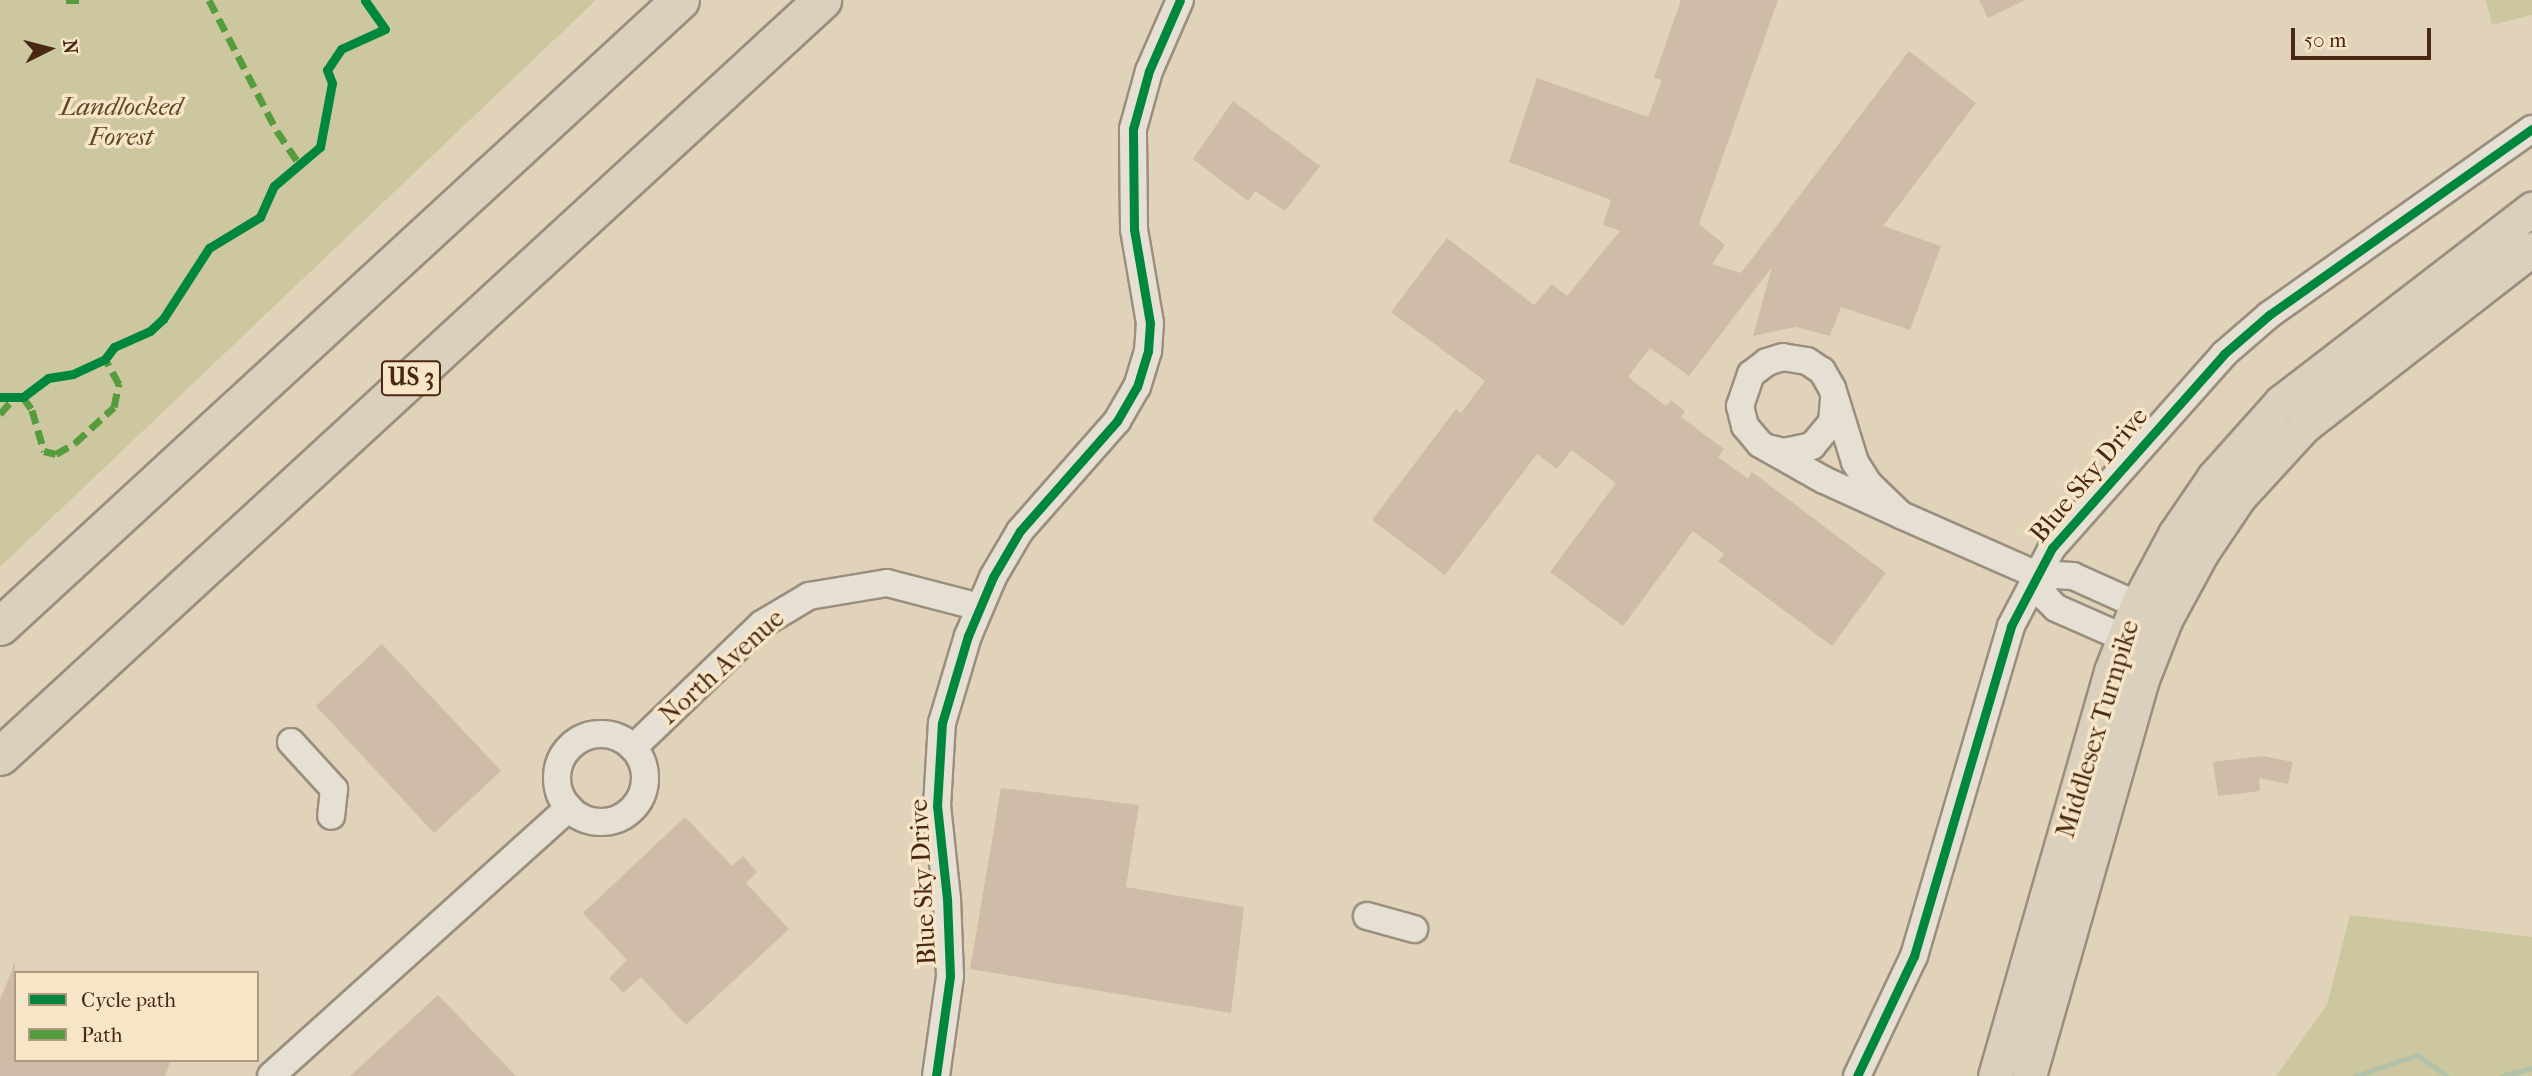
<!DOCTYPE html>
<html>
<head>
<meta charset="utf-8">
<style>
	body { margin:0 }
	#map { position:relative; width:2532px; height:1076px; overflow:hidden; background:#e1d3ba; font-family:"IM FELL French Canon",serif }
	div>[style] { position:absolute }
	.green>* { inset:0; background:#ccc79e }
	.stream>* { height:5px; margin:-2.5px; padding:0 2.5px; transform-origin:2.5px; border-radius:2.5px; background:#b1c2a9 }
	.building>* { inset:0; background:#cebba8 }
	.roads { filter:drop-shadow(2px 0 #9a8e7d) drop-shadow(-2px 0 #9a8e7d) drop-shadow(0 2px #9a8e7d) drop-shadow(0 -2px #9a8e7d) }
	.minor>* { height:26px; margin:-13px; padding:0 13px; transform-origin:13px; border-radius:13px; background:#e6dfd3 }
	.minor>.ring { margin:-13px; padding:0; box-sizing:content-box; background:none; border:26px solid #e6dfd3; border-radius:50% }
	.major>* { height:33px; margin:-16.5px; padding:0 16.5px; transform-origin:16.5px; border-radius:16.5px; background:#dad0bd }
	.highway>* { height:37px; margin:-18.5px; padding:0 18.5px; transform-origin:18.5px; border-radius:18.5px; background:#dad0bd }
	.quiet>* { height:7px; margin-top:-3.5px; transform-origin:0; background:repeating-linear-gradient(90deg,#559c3d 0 14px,transparent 0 21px) }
	.cycleway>* { height:9px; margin:-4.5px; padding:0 4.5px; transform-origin:4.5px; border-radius:4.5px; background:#00873e }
	span { translate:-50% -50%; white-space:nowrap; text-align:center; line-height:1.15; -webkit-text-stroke:7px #f7e5c7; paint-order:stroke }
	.shield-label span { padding:2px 5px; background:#f7e5c7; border:2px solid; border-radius:5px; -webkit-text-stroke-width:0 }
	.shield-label { font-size:24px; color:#492713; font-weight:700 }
	.park-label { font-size:26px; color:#60452a; font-style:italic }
	.street-label { font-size:26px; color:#492713 }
	.legend { position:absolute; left:14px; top:971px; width:245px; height:91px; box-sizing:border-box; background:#f7e5c7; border:2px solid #b1997f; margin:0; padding:9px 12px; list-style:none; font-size:21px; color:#492713 }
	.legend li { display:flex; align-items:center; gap:14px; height:35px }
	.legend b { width:35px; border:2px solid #b1997f }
	.north { position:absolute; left:14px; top:14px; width:70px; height:70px; -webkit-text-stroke:5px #f7e5c7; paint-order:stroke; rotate:84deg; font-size:19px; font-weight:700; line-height:28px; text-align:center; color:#492713 }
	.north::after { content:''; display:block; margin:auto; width:24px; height:32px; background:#492713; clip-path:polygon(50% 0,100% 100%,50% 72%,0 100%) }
	.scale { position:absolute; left:2291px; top:28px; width:140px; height:32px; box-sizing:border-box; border:4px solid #492713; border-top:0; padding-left:9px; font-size:21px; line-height:24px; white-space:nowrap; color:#492713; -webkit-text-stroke:5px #f7e5c7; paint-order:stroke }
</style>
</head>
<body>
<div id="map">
	<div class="green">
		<div style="clip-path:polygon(0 0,596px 0,0 567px)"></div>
		<div style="clip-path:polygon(2486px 0,2532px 0,2532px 15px,2492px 25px)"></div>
		<div style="clip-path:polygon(2350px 915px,2532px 937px,2532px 1076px,2276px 1076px,2327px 1005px)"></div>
	</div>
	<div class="stream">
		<div style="left:2355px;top:1076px;width:65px;rotate:-18.7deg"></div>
		<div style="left:2417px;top:1055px;width:37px;rotate:35deg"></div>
		<div style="left:2502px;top:1076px;width:31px;rotate:-15deg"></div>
	</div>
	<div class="building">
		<div style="clip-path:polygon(1681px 0,1778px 0,1699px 224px,1725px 245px,1712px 264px,1741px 273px,1909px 51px,1976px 103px,1883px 226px,1941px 246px,1910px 330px,1841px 307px,1830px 336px,1796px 327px,1753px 336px,1772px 267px,1689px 376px,1650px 348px,1628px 377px,1666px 406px,1671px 400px,1685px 411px,1681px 417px,1724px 449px,1718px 457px,1748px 479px,1752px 472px,1886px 573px,1832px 646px,1718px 561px,1724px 554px,1693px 531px,1623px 626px,1550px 572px,1616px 483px,1571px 450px,1557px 469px,1537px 454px,1445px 575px,1372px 520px,1456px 409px,1461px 413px,1485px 381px,1391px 312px,1447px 238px,1534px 305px,1552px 284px,1567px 296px,1620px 231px,1603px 225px,1611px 200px,1509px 162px,1537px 78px,1648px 117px,1662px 80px,1654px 78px)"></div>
		<div style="clip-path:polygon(1979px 0,2025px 0,1988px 18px)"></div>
		<div style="clip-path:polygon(1233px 101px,1320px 166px,1285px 211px,1255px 191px,1248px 201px,1193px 159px)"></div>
		<div style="clip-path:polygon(382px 644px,501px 771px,434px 833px,316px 706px)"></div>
		<div style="clip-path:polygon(2263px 756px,2293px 762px,2288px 784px,2259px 778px,2260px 791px,2218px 796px,2213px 762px)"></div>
		<div style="clip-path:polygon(1001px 788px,1139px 805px,1126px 887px,1244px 907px,1231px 1013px,970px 969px)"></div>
		<div style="clip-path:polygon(685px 817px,732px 866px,743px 856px,757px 872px,746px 883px,789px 929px,686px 1025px,641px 977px,623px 993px,609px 978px,627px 960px,583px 913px)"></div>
		<div style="clip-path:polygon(15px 962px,16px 1060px,171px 1060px,165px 1076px,0 1076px,0 1000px)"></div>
		<div style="clip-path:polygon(438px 995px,516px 1076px,350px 1076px)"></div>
	</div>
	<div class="roads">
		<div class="minor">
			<div style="left:1772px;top:449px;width:12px;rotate:14deg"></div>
			<div style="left:1784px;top:452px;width:29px;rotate:-12deg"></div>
			<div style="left:1812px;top:446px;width:31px;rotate:-50deg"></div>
			<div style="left:1832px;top:422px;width:24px;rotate:-85deg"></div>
			<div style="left:1901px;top:515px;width:46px;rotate:-135.9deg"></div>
			<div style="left:1868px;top:483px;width:25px;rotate:-122deg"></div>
			<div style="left:1855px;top:462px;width:77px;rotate:-107.3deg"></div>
			<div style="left:1832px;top:388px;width:20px;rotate:-120deg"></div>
			<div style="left:1822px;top:371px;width:18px;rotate:-146deg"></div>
			<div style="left:1807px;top:361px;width:24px;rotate:-171deg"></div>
			<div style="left:1783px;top:357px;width:17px;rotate:163deg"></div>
			<div style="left:1767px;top:362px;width:20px;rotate:143deg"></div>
			<div style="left:1751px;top:374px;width:34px;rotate:109deg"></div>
			<div style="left:1740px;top:406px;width:21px;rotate:76deg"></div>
			<div style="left:1745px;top:426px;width:23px;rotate:50deg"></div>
			<div style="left:1760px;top:444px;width:73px;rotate:29.4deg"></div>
			<div style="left:1824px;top:480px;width:85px;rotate:24.4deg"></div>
			<div style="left:1901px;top:515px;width:146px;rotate:23.8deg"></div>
			<div style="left:2035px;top:574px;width:38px;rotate:3deg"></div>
			<div style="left:2073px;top:576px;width:88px;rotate:24.2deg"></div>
			<div style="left:2035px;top:574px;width:26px;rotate:65deg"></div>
			<div style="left:2046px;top:598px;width:14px;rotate:45deg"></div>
			<div style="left:2056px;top:608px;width:94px;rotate:23.8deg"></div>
			<div class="ring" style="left:557px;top:734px;width:62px;height:62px"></div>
			<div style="left:291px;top:742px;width:64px;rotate:47.5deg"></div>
			<div style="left:334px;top:789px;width:27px;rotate:96deg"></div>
			<div style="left:633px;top:748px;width:179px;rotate:-43.9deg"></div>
			<div style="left:762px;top:624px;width:55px;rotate:-30.8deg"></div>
			<div style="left:809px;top:596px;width:79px;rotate:-9.5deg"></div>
			<div style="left:887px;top:583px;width:95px;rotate:14.6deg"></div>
			<div style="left:1367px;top:916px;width:49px;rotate:15.5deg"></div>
			<div style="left:271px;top:1076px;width:401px;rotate:-42deg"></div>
			<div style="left:936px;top:1076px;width:101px;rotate:-82deg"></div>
			<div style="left:950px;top:976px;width:77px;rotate:-92.2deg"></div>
			<div style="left:947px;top:899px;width:94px;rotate:-96.1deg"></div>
			<div style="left:937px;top:806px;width:83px;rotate:-86.6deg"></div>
			<div style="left:942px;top:723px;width:91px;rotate:-73.4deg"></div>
			<div style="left:968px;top:636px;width:64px;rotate:-67deg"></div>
			<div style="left:993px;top:577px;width:53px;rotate:-59.6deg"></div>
			<div style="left:1020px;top:531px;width:147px;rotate:-48.6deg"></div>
			<div style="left:1117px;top:421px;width:39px;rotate:-60deg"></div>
			<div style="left:1137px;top:387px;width:38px;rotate:-73deg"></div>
			<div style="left:1148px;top:351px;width:28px;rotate:-86deg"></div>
			<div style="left:1150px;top:323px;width:95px;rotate:-99.7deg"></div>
			<div style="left:1134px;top:229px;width:100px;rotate:-90.6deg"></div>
			<div style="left:1133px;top:129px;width:60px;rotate:-74.6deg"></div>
			<div style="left:1149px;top:71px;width:77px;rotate:-66.4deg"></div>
			<div style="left:1857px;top:1076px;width:133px;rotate:-64.6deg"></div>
			<div style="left:1914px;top:956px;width:344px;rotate:-73.6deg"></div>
			<div style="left:2011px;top:626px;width:88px;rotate:-62.3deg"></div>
			<div style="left:2052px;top:548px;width:259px;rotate:-48.4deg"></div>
			<div style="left:2224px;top:354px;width:60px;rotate:-40.9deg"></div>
			<div style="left:2269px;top:315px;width:322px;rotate:-35.3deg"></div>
		</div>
		<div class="major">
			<div style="left:1995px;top:1076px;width:421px;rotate:-74deg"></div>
			<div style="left:2111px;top:671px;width:71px;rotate:-68.5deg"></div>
			<div style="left:2137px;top:605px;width:81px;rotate:-61.8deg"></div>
			<div style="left:2175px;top:534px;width:69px;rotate:-55.6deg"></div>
			<div style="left:2214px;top:477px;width:101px;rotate:-48.2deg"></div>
			<div style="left:2281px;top:402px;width:317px;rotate:-37.6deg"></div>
			<div style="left:2029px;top:1076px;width:410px;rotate:-74.1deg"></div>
			<div style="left:2141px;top:682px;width:69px;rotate:-68.7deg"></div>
			<div style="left:2166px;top:618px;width:75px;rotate:-61.4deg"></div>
			<div style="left:2202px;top:552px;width:66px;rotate:-56.1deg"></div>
			<div style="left:2239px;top:497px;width:96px;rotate:-47.5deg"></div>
			<div style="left:2304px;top:426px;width:289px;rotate:-37.8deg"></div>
		</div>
		<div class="highway">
			<div style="left:0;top:626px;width:924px;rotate:-42.63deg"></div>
			<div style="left:0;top:756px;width:1117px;rotate:-42.6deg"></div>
		</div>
	</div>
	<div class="quiet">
		<div style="left:66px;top:0;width:13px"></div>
		<div style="left:209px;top:0;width:148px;rotate:62.6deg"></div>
		<div style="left:277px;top:131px;width:37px;rotate:56deg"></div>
		<div style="left:23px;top:397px;width:16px;rotate:55deg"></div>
		<div style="left:32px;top:410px;width:43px;rotate:73.7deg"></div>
		<div style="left:44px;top:451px;width:12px;rotate:14deg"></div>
		<div style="left:56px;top:454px;width:22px;rotate:-30deg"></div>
		<div style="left:75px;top:443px;width:53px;rotate:-42.7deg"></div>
		<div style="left:114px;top:407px;width:24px;rotate:-78deg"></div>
		<div style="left:119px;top:384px;width:29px;rotate:-119deg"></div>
		<div style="left:0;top:414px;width:18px;rotate:-49deg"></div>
	</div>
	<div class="cycleway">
		<div style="left:0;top:397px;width:23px"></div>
		<div style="left:23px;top:397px;width:31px;rotate:-37deg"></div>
		<div style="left:48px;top:378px;width:25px;rotate:-9deg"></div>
		<div style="left:73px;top:374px;width:35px;rotate:-25deg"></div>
		<div style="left:105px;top:359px;width:15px;rotate:-53deg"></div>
		<div style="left:114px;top:347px;width:39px;rotate:-24deg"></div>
		<div style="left:150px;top:331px;width:18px;rotate:-43deg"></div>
		<div style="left:163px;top:319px;width:85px;rotate:-57.1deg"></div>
		<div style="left:209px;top:248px;width:60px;rotate:-31.3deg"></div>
		<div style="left:260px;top:217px;width:34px;rotate:-66deg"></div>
		<div style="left:274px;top:186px;width:60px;rotate:-40.3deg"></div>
		<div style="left:320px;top:147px;width:65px;rotate:-79.4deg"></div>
		<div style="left:332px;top:83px;width:14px;rotate:-111deg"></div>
		<div style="left:327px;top:70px;width:25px;rotate:-56deg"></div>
		<div style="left:341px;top:49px;width:48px;rotate:-24.4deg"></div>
		<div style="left:385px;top:29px;width:35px;rotate:-125deg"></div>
		<div style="left:936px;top:1076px;width:101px;rotate:-82deg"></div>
		<div style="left:950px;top:976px;width:77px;rotate:-92.2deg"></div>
		<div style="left:947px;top:899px;width:94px;rotate:-96.1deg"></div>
		<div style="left:937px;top:806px;width:83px;rotate:-86.6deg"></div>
		<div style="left:942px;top:723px;width:91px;rotate:-73.4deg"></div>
		<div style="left:968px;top:636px;width:64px;rotate:-67deg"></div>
		<div style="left:993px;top:577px;width:53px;rotate:-59.6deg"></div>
		<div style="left:1020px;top:531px;width:147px;rotate:-48.6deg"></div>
		<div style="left:1117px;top:421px;width:39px;rotate:-60deg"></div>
		<div style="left:1137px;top:387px;width:38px;rotate:-73deg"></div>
		<div style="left:1148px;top:351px;width:28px;rotate:-86deg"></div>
		<div style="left:1150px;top:323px;width:95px;rotate:-99.7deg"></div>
		<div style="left:1134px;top:229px;width:100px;rotate:-90.6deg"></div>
		<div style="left:1133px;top:129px;width:60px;rotate:-74.6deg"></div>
		<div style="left:1149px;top:71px;width:77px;rotate:-66.4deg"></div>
		<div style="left:1857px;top:1076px;width:133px;rotate:-64.6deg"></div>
		<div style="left:1914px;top:956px;width:344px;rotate:-73.6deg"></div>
		<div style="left:2011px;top:626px;width:88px;rotate:-62.3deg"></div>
		<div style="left:2052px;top:548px;width:259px;rotate:-48.4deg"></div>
		<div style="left:2224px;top:354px;width:60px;rotate:-40.9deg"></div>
		<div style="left:2269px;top:315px;width:322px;rotate:-35.3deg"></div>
	</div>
	<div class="shield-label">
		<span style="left:411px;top:378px">US 3</span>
	</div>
	<div class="park-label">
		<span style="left:121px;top:122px">Landlocked<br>Forest</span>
	</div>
	<div class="street-label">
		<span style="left:2089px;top:475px;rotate:-50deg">Blue Sky Drive</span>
		<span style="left:722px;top:667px;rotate:-42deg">North Avenue</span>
		<span style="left:2098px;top:729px;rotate:-73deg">Middlesex Turnpike</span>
		<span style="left:923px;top:882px;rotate:-93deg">Blue Sky Drive</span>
	</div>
	<ul class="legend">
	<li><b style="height:9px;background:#00873e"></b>Cycle path</li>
	<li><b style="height:9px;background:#559c3d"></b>Path</li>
	</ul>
	<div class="north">N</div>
	<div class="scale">50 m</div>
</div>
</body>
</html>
